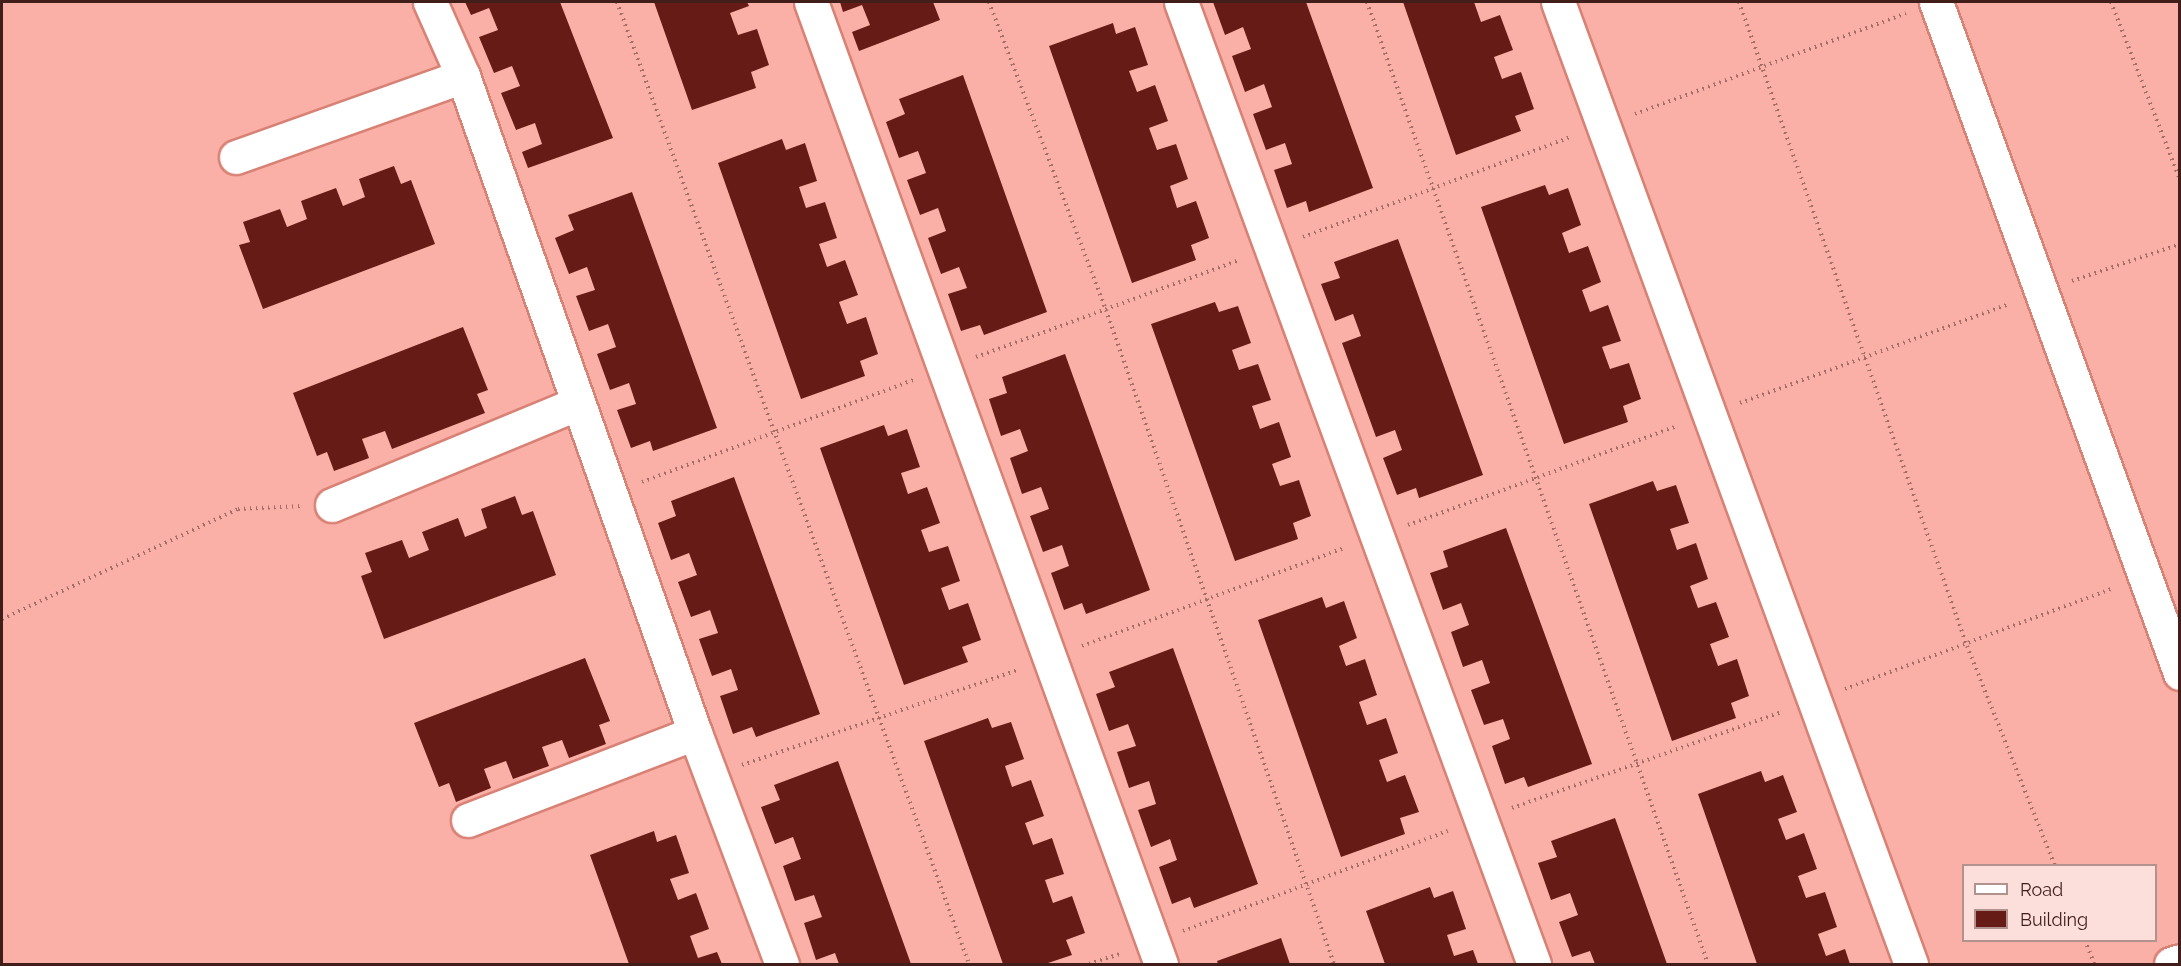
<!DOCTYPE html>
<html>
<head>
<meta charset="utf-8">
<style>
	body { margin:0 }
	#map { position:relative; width:2181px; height:966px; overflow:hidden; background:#fab0a6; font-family:Raleway,sans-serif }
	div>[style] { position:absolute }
	.building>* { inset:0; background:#671b16 }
	.path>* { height:4px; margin-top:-2px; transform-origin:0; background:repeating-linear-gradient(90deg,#a46d65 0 1.5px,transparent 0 6px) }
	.roads { filter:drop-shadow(2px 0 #d88175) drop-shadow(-2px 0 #d88175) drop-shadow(0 2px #d88175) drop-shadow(0 -2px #d88175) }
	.minor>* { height:33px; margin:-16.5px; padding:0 16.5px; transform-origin:16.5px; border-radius:16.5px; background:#fff }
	span { translate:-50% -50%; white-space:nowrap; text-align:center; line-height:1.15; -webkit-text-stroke:6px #fcdfda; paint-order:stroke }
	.frame { position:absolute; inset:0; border:3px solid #411e1a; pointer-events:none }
	.legend { position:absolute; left:1962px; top:864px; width:195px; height:78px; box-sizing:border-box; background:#fcdfda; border:2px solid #b1928d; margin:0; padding:8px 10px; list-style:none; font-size:18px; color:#411e1a }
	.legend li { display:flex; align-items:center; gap:12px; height:30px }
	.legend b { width:30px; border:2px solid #b1928d }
</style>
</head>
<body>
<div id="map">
	<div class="building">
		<div style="clip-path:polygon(465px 2px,560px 2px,613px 138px,528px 168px,522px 152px,542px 144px,535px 123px,516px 130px,501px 93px,520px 86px,512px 66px,494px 73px,479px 37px,498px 30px,489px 8px,471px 15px)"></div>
		<div style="clip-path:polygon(654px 2px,747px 2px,749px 6px,730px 13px,738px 35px,757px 29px,769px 65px,751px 72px,756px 88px,692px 110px)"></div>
		<div style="clip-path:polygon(840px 2px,933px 2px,940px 20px,859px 51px,852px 32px,870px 25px,862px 5px,843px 12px)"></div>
		<div style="clip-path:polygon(1213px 2px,1306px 2px,1373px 188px,1309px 212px,1306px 201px,1287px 208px,1274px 170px,1292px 164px,1285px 143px,1266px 150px,1253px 114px,1272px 107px,1264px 84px,1245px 92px,1232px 56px,1251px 49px,1243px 27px,1225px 35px)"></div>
		<div style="clip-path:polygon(1403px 2px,1474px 2px,1481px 22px,1500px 15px,1513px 50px,1494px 57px,1502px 79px,1521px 72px,1534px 109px,1515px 116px,1521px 131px,1456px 155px)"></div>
		<div style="clip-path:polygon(1113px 23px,1116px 34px,1135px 27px,1148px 65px,1129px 71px,1137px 92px,1155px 85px,1168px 121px,1149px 128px,1157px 150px,1176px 144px,1188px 179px,1170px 186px,1177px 208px,1196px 201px,1209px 238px,1191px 245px,1196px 260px,1132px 283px,1049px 46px)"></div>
		<div style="clip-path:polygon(963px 75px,1047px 312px,984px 335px,980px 325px,961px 331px,948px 294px,967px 288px,959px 267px,941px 274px,928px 238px,946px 231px,938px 208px,920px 215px,907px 180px,926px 173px,918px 151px,899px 158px,886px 122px,905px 114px,899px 99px)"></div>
		<div style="clip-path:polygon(782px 139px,786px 150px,805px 143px,817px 181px,799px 187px,806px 208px,825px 202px,837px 238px,819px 244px,827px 267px,845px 260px,858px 295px,839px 302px,847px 324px,866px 317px,878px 354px,860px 361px,865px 376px,801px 399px,718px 163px)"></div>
		<div style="clip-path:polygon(394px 166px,401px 184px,411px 180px,435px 244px,263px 309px,239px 245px,250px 242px,243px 222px,280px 209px,287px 227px,307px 219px,301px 201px,336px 188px,343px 206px,365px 197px,359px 179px)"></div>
		<div style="clip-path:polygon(1545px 185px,1549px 195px,1568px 188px,1581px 225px,1562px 233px,1569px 253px,1588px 246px,1601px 282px,1582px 290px,1590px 312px,1608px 305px,1621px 341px,1602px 347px,1610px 369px,1629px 363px,1641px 399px,1623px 406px,1628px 422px,1564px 444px,1481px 207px)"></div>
		<div style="clip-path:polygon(632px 192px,717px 428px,653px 451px,650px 441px,631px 448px,617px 410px,636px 404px,629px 383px,610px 390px,597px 354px,616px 347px,608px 324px,589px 331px,576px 296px,595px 290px,587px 267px,569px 274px,555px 238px,574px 230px,568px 215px)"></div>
		<div style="clip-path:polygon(1398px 239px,1483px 475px,1419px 498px,1416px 488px,1397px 495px,1383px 458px,1402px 450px,1395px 430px,1376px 437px,1342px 343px,1361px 336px,1353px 314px,1335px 321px,1321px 284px,1340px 278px,1334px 262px)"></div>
		<div style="clip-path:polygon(1215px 302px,1219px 312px,1238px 306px,1251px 343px,1232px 350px,1239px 370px,1258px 364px,1271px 400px,1252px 406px,1260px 429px,1279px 422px,1291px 457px,1272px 464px,1280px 486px,1299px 480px,1311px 516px,1293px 523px,1298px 539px,1235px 561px,1151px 324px)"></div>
		<div style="clip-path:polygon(463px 327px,488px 390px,477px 394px,485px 413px,392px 449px,385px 431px,362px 439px,369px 458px,334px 471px,327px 452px,317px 456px,293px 393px)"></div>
		<div style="clip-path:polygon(1065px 354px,1150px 590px,1086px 614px,1082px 603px,1064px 610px,1051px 573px,1069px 566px,1062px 545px,1043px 552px,1030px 516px,1049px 509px,1041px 487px,1022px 494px,1010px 458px,1028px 451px,1020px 429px,1001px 436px,989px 399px,1007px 393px,1002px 377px)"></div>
		<div style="clip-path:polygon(884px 425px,888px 436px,907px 429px,920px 467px,901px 473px,908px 494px,927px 487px,940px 523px,921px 530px,929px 552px,948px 546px,960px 581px,941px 588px,949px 610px,968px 603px,981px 640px,962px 647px,968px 662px,904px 685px,820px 448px)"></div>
		<div style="clip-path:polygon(734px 477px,820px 714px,756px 737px,752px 727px,733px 734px,720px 696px,738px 690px,731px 669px,712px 676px,699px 639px,718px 633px,710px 610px,691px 617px,678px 582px,697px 575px,689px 553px,671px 560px,658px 523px,676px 516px,671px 501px)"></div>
		<div style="clip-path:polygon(1653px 481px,1657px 491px,1676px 485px,1689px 523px,1670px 529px,1677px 550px,1696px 543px,1708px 579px,1690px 586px,1698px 608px,1716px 602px,1729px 637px,1710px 644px,1718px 666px,1737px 659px,1749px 696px,1731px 703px,1736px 718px,1672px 741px,1589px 504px)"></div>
		<div style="clip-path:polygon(515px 496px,522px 515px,533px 511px,556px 575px,384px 639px,361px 576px,372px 572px,365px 553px,402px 540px,409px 558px,429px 550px,422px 532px,458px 518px,465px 537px,487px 528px,481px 509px)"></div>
		<div style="clip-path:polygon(1506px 528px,1592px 764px,1528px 787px,1524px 777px,1505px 784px,1492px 746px,1510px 739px,1503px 719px,1484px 725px,1471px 690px,1490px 683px,1482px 660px,1463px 667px,1451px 632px,1469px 625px,1461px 603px,1443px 610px,1430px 573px,1448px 567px,1443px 551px)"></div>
		<div style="clip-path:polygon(1322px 597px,1326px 608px,1344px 601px,1357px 638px,1339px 646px,1346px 666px,1365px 659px,1377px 695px,1359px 702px,1367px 725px,1386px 718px,1398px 753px,1379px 760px,1387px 782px,1405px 775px,1419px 812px,1400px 818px,1405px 834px,1341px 857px,1258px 620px)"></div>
		<div style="clip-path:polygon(1173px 648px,1258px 884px,1194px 908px,1190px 897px,1172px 904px,1159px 867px,1177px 860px,1170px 839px,1151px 847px,1138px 810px,1156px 804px,1149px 781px,1129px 788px,1117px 752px,1136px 746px,1128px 724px,1109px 731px,1096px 694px,1115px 687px,1109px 672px)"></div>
		<div style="clip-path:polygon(585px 658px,610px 721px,599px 725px,606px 744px,569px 758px,562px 740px,542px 747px,549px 766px,513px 779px,506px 761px,484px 769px,491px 788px,456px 802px,449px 783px,439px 787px,414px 723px)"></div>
		<div style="clip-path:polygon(988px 718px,992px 728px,1011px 722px,1024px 759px,1005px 766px,1012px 787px,1031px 780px,1044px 816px,1025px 823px,1033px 845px,1052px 838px,1064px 874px,1045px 880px,1053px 903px,1072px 896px,1085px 933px,1066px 940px,1072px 955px,1045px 964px,1003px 964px,924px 741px)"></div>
		<div style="clip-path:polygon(838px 761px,911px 964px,839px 964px,835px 953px,816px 960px,804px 923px,822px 917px,814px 895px,795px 901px,783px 866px,801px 859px,793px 837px,775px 844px,761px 807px,780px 800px,774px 785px)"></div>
		<div style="clip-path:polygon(1761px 771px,1765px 782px,1783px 775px,1797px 812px,1778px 819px,1786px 840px,1804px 833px,1817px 869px,1798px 876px,1806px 898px,1825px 892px,1837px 927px,1818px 934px,1826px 956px,1845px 949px,1850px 964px,1757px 964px,1698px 794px)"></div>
		<div style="clip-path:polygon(1615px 818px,1667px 964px,1595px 964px,1590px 951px,1572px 957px,1559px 922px,1578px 915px,1570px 893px,1551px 900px,1538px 863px,1557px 857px,1551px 841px)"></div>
		<div style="clip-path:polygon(654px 831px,657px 842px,676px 835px,689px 873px,670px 879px,678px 900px,696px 893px,709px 929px,690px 936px,698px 958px,717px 952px,722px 964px,629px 964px,590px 855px)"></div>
		<div style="clip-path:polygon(1430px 887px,1434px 898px,1453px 891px,1466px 929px,1447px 935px,1454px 956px,1473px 950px,1478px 964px,1385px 964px,1366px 911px)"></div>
		<div style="clip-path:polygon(1281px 938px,1290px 964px,1218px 964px,1217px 961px)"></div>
	</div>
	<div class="path">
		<div style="left:617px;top:2px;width:1024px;rotate:69.9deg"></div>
		<div style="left:989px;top:2px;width:329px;rotate:69.2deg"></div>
		<div style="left:1106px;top:310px;width:693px;rotate:70.78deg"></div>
		<div style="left:1367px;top:2px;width:1021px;rotate:70.48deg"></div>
		<div style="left:1739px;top:2px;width:683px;rotate:70.5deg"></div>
		<div style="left:1967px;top:646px;width:237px;rotate:68.2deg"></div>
		<div style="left:2111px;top:2px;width:191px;rotate:68.8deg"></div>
		<div style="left:1635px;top:114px;width:289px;rotate:-20.4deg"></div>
		<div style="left:1303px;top:237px;width:286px;rotate:-20.5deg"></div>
		<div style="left:2072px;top:281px;width:114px;rotate:-18.9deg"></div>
		<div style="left:976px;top:357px;width:281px;rotate:-20.2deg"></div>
		<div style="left:1740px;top:403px;width:287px;rotate:-20.2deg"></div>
		<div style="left:642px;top:482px;width:290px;rotate:-20.6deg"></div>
		<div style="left:1408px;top:525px;width:287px;rotate:-20.2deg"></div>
		<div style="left:2px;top:619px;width:260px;rotate:-25deg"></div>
		<div style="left:238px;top:509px;width:62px;rotate:-2.8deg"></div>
		<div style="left:1082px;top:646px;width:280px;rotate:-20.5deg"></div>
		<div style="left:1845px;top:689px;width:286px;rotate:-20.6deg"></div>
		<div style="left:742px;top:765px;width:292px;rotate:-19deg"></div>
		<div style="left:1512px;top:808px;width:287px;rotate:-19.6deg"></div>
		<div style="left:1183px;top:931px;width:283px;rotate:-20.7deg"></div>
		<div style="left:2085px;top:940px;width:26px;rotate:69deg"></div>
		<div style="left:1089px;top:964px;width:35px;rotate:-18deg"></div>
	</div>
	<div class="roads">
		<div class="minor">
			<div style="left:430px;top:2px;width:81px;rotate:66deg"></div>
			<div style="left:463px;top:76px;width:697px;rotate:70.55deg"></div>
			<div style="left:695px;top:733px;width:247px;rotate:69.4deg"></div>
			<div style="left:811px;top:2px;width:1024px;rotate:70.01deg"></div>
			<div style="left:1181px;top:2px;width:1025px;rotate:69.85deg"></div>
			<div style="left:1558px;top:2px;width:1025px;rotate:69.85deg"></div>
			<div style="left:1936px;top:2px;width:714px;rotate:70.02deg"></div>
			<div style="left:236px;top:157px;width:241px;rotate:-19.6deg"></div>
			<div style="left:332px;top:505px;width:266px;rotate:-22.5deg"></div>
			<div style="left:468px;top:820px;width:243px;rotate:-21deg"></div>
			<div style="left:2171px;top:964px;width:9px;rotate:-18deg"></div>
		</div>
	</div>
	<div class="frame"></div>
	<ul class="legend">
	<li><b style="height:8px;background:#fff"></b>Road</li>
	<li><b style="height:16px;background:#671b16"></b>Building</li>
	</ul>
</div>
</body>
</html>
